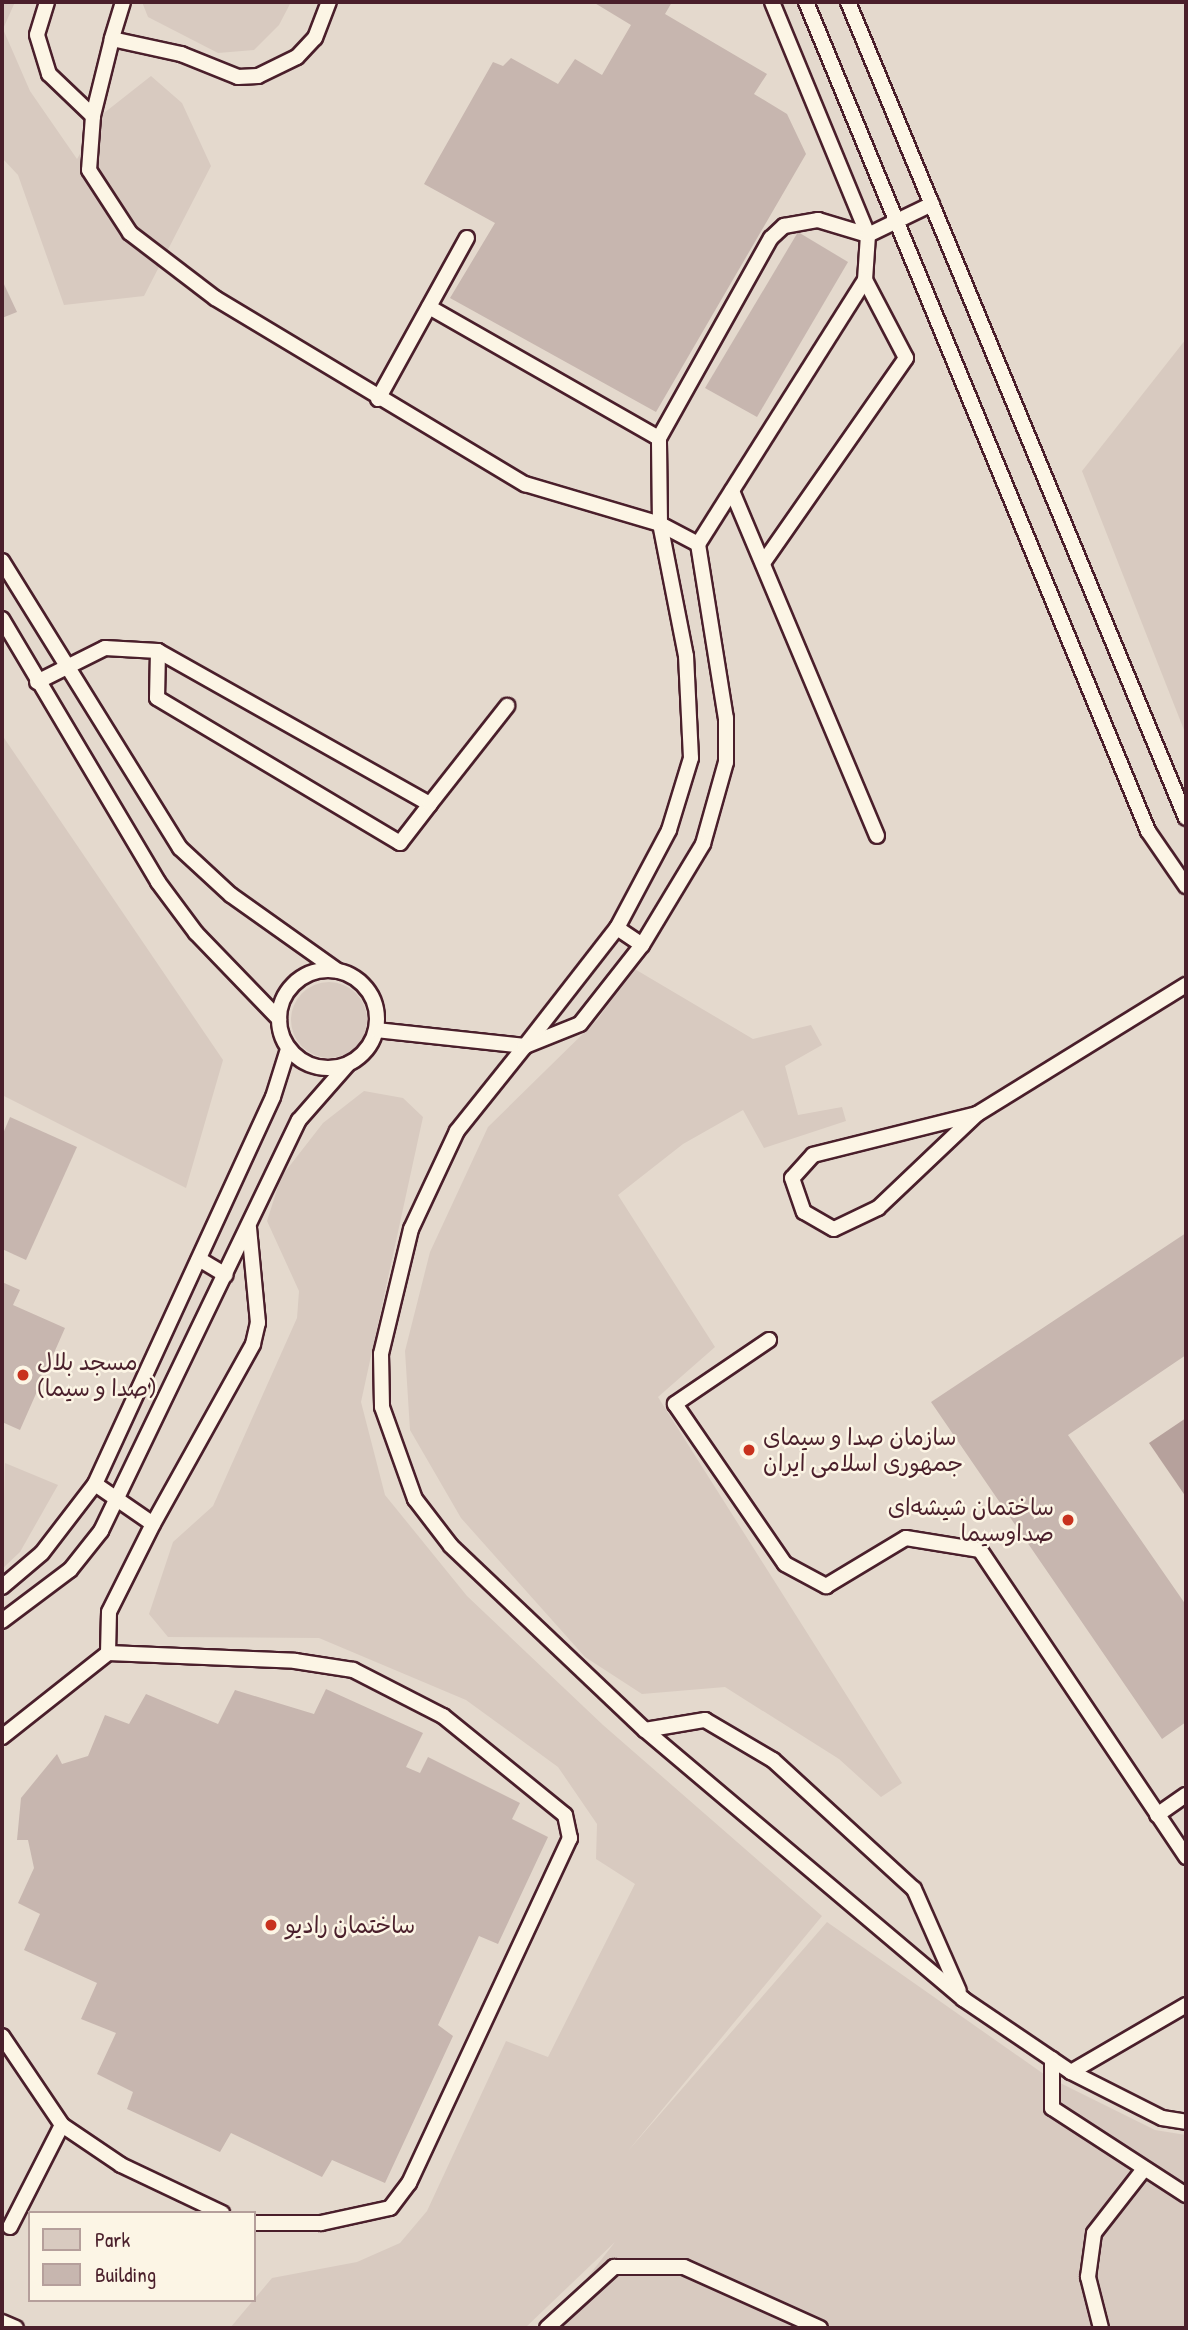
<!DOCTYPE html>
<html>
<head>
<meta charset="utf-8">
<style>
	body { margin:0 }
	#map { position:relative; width:1188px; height:2330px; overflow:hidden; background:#f1e8da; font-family:"Patrick Hand","Playpen Sans Arabic",sans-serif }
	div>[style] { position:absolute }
	.built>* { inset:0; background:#e4d9cd }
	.green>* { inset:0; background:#d8cac0 }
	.round { border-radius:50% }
	.water>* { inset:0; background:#b6a19c }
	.building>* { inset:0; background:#c7b6af }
	.roads { filter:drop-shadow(2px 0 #4a1f2b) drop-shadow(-2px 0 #4a1f2b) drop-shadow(0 2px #4a1f2b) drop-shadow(0 -2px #4a1f2b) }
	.lane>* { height:14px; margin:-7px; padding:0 7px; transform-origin:7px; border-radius:7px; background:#fcf5e5 }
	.lane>.ring { margin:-7px; padding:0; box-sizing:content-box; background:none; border:14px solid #fcf5e5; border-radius:50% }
	.dots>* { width:19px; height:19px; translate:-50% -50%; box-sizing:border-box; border:4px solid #fcf5e5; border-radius:50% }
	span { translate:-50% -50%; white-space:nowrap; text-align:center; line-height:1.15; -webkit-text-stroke:5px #fcf5e5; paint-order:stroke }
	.poi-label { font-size:23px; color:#4a1f2b }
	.left { translate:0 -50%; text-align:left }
	.right { translate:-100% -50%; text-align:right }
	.frame { position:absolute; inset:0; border:4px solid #4a1f2b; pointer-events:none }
	.legend { position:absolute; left:28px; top:2211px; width:228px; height:91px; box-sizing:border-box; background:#fcf5e5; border:2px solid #b59f9b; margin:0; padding:9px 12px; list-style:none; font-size:21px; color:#4a1f2b }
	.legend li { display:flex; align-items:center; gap:14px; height:35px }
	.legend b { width:35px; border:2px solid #b59f9b }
</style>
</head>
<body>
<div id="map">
	<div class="built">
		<div style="clip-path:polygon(evenodd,2px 2px,1186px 2px,1186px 2154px,831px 1973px,547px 2328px,2px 2328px,2px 2px,30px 2213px,254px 2213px,254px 2300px,30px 2300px,30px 2213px)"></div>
	</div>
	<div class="green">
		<div style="clip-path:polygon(2px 2px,15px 2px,3px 29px,30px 91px,77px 159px,104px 113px,151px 76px,182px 103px,211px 166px,144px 296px,64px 305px,18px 175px,2px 158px)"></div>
		<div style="clip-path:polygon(142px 2px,291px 2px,279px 25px,254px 50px,218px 53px,148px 17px)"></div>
		<div style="clip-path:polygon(1186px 339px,1186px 735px,1082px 471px)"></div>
		<div style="clip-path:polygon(2px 735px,223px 1060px,186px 1188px,2px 1095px)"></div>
		<div style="clip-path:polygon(633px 968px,753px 1039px,811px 1025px,822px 1045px,785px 1066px,798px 1115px,842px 1107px,846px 1121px,764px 1148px,743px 1110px,683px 1144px,618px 1195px,715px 1347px,658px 1397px,902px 1783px,881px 1797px,839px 1759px,725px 1687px,642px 1694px,585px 1657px,461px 1518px,410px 1430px,405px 1351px,430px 1252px,488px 1127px,598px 1019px)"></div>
		<div class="round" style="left:291px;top:982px;width:76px;height:76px"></div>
		<div style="clip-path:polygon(364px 1091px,403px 1098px,423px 1117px,361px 1402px,385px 1495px,467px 1596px,603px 1725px,822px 1916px,628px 2151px,827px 1922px,1048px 2077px,1155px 2130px,1186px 2135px,1186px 2328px,548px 2328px,615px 2242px,525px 2328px,230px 2328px,272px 2278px,357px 2262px,400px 2243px,427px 2211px,506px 2041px,548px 2057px,635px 1884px,596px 1859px,597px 1824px,558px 1767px,466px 1700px,319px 1638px,168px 1637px,149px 1614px,173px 1542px,213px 1506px,297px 1318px,299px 1291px,267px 1221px,281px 1177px,323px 1123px)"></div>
		<div style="clip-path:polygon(5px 1463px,58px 1485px,20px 1552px,2px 1569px)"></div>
	</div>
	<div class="water">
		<div style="clip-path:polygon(1186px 1418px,1186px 1497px,1149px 1443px)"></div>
	</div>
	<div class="building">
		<div style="clip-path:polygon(593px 2px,672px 2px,665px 14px,767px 74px,754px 94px,787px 114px,806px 154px,656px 412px,450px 298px,495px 223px,424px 184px,493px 62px,503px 66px,511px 58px,558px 84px,575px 59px,602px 75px,631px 25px)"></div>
		<div style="clip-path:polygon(798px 232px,848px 262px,757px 417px,705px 388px)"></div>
		<div style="clip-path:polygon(2px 280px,17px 312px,2px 318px)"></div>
		<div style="clip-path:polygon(10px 1117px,77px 1147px,26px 1260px,2px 1249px,2px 1136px)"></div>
		<div style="clip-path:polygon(1186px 1233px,1186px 1355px,1068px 1435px,1186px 1605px,1186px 1722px,1162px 1739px,931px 1402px)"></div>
		<div style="clip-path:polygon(2px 1282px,20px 1290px,13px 1305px,65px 1328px,20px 1430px,2px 1422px)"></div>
		<div style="clip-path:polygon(326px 1689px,423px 1733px,406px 1767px,420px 1773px,428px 1757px,520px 1803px,512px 1819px,548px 1837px,498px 1944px,479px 1936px,438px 2025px,453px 2036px,385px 2183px,332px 2160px,322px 2177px,231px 2133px,220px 2152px,127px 2109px,133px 2092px,97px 2074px,116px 2033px,81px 2019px,97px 1983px,24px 1950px,40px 1914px,18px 1903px,34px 1868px,28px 1840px,17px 1840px,21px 1798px,57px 1754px,62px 1764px,88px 1756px,105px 1715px,129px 1724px,146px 1694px,218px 1724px,235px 1690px,314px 1714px)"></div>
	</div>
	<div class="roads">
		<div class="lane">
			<div style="left:47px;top:2px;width:34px;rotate:107deg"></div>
			<div style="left:37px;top:35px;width:41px;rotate:72.9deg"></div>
			<div style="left:49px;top:74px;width:61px;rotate:43.7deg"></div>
			<div style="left:123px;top:2px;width:39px;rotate:107deg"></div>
			<div style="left:112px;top:39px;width:71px;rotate:12.3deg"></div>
			<div style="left:181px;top:54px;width:61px;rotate:22deg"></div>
			<div style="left:238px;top:77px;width:20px;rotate:-3deg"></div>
			<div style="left:258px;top:76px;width:43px;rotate:-26deg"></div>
			<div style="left:297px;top:57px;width:26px;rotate:-47deg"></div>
			<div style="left:315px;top:38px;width:39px;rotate:-69deg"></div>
			<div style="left:772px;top:2px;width:252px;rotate:67.6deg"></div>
			<div style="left:868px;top:235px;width:45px;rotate:93.8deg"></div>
			<div style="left:865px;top:280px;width:312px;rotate:122.3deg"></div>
			<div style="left:698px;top:544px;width:176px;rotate:80.9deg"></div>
			<div style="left:726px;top:718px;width:44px;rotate:90deg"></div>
			<div style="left:726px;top:762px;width:85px;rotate:105.7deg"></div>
			<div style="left:703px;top:844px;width:118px;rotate:121.1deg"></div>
			<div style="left:642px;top:945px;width:100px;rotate:128.1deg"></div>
			<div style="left:580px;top:1024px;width:59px;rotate:158.2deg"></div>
			<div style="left:525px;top:1046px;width:109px;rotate:128.7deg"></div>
			<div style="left:457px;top:1131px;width:108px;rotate:115.1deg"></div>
			<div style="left:411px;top:1229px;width:129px;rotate:103.5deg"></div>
			<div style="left:381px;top:1354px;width:53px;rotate:88.9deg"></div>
			<div style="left:382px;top:1407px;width:98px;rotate:70.3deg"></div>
			<div style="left:415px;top:1499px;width:59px;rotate:52.5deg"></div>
			<div style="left:451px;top:1546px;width:267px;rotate:43.5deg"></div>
			<div style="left:645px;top:1730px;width:417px;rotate:40.2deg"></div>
			<div style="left:963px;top:1999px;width:130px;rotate:34.1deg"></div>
			<div style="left:1071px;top:2072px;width:102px;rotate:26.8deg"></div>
			<div style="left:1162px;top:2118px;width:24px;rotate:9deg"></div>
			<div style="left:806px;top:2px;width:897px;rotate:67.58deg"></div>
			<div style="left:1148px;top:831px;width:67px;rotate:55.4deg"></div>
			<div style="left:848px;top:2px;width:883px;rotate:67.5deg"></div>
			<div style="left:112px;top:39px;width:79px;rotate:103.9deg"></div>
			<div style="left:93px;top:116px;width:54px;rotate:94.2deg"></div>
			<div style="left:89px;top:170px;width:75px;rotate:56.9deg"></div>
			<div style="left:130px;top:233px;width:107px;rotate:37.4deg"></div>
			<div style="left:215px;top:298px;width:362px;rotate:31deg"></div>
			<div style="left:525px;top:484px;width:141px;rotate:16.5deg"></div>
			<div style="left:660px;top:524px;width:43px;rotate:27.8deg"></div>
			<div style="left:429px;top:307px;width:265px;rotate:29.7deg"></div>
			<div style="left:378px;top:399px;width:184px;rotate:-61.1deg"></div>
			<div style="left:732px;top:491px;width:374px;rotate:67.2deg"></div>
			<div style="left:2px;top:561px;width:338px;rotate:58.2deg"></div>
			<div style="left:180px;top:848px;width:69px;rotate:42.7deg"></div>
			<div style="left:231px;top:895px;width:131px;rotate:35.4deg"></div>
			<div style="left:763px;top:563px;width:250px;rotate:-55.1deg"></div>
			<div style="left:906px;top:358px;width:88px;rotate:-117.7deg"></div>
			<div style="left:2px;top:619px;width:306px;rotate:59.3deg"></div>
			<div style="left:158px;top:882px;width:64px;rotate:53.3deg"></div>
			<div style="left:196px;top:933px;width:120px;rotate:46deg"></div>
			<div style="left:158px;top:651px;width:47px;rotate:91.2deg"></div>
			<div style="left:157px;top:698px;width:283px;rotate:30.8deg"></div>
			<div style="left:400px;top:843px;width:49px;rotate:-52.4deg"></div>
			<div style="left:37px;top:682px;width:76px;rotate:-26.6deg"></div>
			<div style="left:105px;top:648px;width:53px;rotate:3.2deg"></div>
			<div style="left:158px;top:651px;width:312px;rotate:29.4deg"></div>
			<div style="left:430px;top:804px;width:125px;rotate:-51.8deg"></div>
			<div style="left:617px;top:928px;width:30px;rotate:34deg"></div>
			<div class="ring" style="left:279px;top:970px;width:84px;height:84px"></div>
			<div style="left:376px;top:1030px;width:150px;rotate:6.1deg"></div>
			<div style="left:525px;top:1046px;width:150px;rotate:-52.1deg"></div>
			<div style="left:617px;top:928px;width:111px;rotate:-62deg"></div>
			<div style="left:669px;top:830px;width:75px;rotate:-73deg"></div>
			<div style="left:691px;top:758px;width:102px;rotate:-92.8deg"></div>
			<div style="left:686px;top:656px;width:135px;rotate:-101.1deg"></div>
			<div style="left:660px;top:524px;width:86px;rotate:-90.7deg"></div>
			<div style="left:659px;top:438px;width:229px;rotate:-60.8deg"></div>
			<div style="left:771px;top:238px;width:18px;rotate:-43deg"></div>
			<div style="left:784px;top:226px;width:35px;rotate:-10deg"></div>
			<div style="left:818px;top:220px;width:52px;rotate:16.7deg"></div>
			<div style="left:868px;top:235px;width:71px;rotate:-25.8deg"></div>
			<div style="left:977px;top:1114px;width:169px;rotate:166deg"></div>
			<div style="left:813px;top:1155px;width:31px;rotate:132deg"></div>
			<div style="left:792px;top:1178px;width:36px;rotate:71deg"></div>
			<div style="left:804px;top:1212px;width:34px;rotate:30deg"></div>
			<div style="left:834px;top:1229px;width:49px;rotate:-25.5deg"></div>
			<div style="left:878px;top:1208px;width:137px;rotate:-43.5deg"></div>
			<div style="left:977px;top:1114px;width:246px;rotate:-31.7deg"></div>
			<div style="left:199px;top:1259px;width:31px;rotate:31deg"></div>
			<div style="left:769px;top:1340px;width:114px;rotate:145.8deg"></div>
			<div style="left:675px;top:1404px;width:194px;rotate:55.5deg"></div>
			<div style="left:785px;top:1564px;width:47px;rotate:28.2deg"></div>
			<div style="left:826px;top:1586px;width:93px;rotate:-31deg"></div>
			<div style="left:906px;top:1538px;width:75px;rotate:9.2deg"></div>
			<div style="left:980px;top:1550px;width:370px;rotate:56.1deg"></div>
			<div style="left:95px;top:1484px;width:70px;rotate:34.6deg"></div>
			<div style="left:153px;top:1524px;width:98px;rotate:116.6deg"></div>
			<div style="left:109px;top:1612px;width:41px;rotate:91.4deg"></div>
			<div style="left:153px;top:1524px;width:206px;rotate:-60.9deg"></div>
			<div style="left:253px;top:1344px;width:22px;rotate:-77deg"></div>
			<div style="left:258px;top:1323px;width:96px;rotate:-95.4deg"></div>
			<div style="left:2px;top:1587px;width:52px;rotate:-40.4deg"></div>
			<div style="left:42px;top:1553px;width:87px;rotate:-52.5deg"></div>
			<div style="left:95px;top:1484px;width:426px;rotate:-65.3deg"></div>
			<div style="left:273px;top:1097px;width:50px;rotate:-72.6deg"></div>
			<div style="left:2px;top:1621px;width:85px;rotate:-36.9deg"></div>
			<div style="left:70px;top:1570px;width:50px;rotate:-51.5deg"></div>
			<div style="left:101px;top:1531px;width:456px;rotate:-64.3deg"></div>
			<div style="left:299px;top:1120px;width:74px;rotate:-48.8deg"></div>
			<div style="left:645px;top:1730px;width:61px;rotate:-9.5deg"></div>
			<div style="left:705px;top:1720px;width:79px;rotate:30.5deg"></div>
			<div style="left:773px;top:1760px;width:191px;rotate:42.5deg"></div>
			<div style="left:914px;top:1889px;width:111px;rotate:66.2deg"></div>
			<div style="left:2px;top:1737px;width:135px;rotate:-38.4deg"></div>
			<div style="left:108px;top:1653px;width:187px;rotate:2.4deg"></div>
			<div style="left:295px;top:1661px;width:59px;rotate:8.8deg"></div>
			<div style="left:353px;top:1670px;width:101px;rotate:27.1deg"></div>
			<div style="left:443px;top:1716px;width:157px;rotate:39.1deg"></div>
			<div style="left:565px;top:1815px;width:24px;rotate:78deg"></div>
			<div style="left:570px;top:1838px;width:381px;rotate:115deg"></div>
			<div style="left:409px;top:2183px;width:31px;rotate:127deg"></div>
			<div style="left:390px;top:2208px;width:71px;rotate:167.7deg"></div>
			<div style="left:321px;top:2223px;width:67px;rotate:180deg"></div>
			<div style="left:1157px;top:1815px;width:35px;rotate:-35deg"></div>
			<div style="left:2px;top:2036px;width:107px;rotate:56deg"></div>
			<div style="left:62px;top:2125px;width:71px;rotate:34.1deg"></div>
			<div style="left:121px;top:2165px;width:112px;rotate:25.4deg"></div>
			<div style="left:1052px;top:2059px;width:49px;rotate:90deg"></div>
			<div style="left:1052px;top:2108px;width:160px;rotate:33deg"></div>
			<div style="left:1071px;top:2072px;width:133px;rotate:-30.2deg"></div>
			<div style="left:10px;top:2227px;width:114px;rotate:-63deg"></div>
			<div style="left:2px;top:2322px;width:15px;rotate:23deg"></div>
			<div style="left:547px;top:2328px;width:91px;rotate:-42.3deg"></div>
			<div style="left:614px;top:2267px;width:70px"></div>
			<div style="left:684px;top:2267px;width:149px;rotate:24.2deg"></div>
			<div style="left:1101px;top:2328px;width:53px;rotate:-104.3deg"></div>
			<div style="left:1088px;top:2277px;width:44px;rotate:-82.2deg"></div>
			<div style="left:1094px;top:2233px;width:81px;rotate:-52deg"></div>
		</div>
	</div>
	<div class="dots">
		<div style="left:23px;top:1375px;background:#c8321e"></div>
		<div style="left:749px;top:1450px;background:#c8321e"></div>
		<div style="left:1068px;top:1520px;background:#c8321e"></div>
		<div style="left:271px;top:1925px;background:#c8321e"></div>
	</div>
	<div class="poi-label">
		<span class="left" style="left:37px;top:1375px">مسجد بلال<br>(صدا و سیما)</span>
		<span class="left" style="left:763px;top:1450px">سازمان صدا و سیمای<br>جمهوری اسلامی ایران</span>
		<span class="right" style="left:1054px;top:1520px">ساختمان شیشه‌ای<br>صداوسیما</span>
		<span class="left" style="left:285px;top:1925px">ساختمان رادیو</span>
	</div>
	<div class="frame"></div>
	<ul class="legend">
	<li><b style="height:19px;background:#d8cac0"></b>Park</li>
	<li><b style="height:19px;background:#c7b6af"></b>Building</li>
	</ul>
</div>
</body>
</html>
